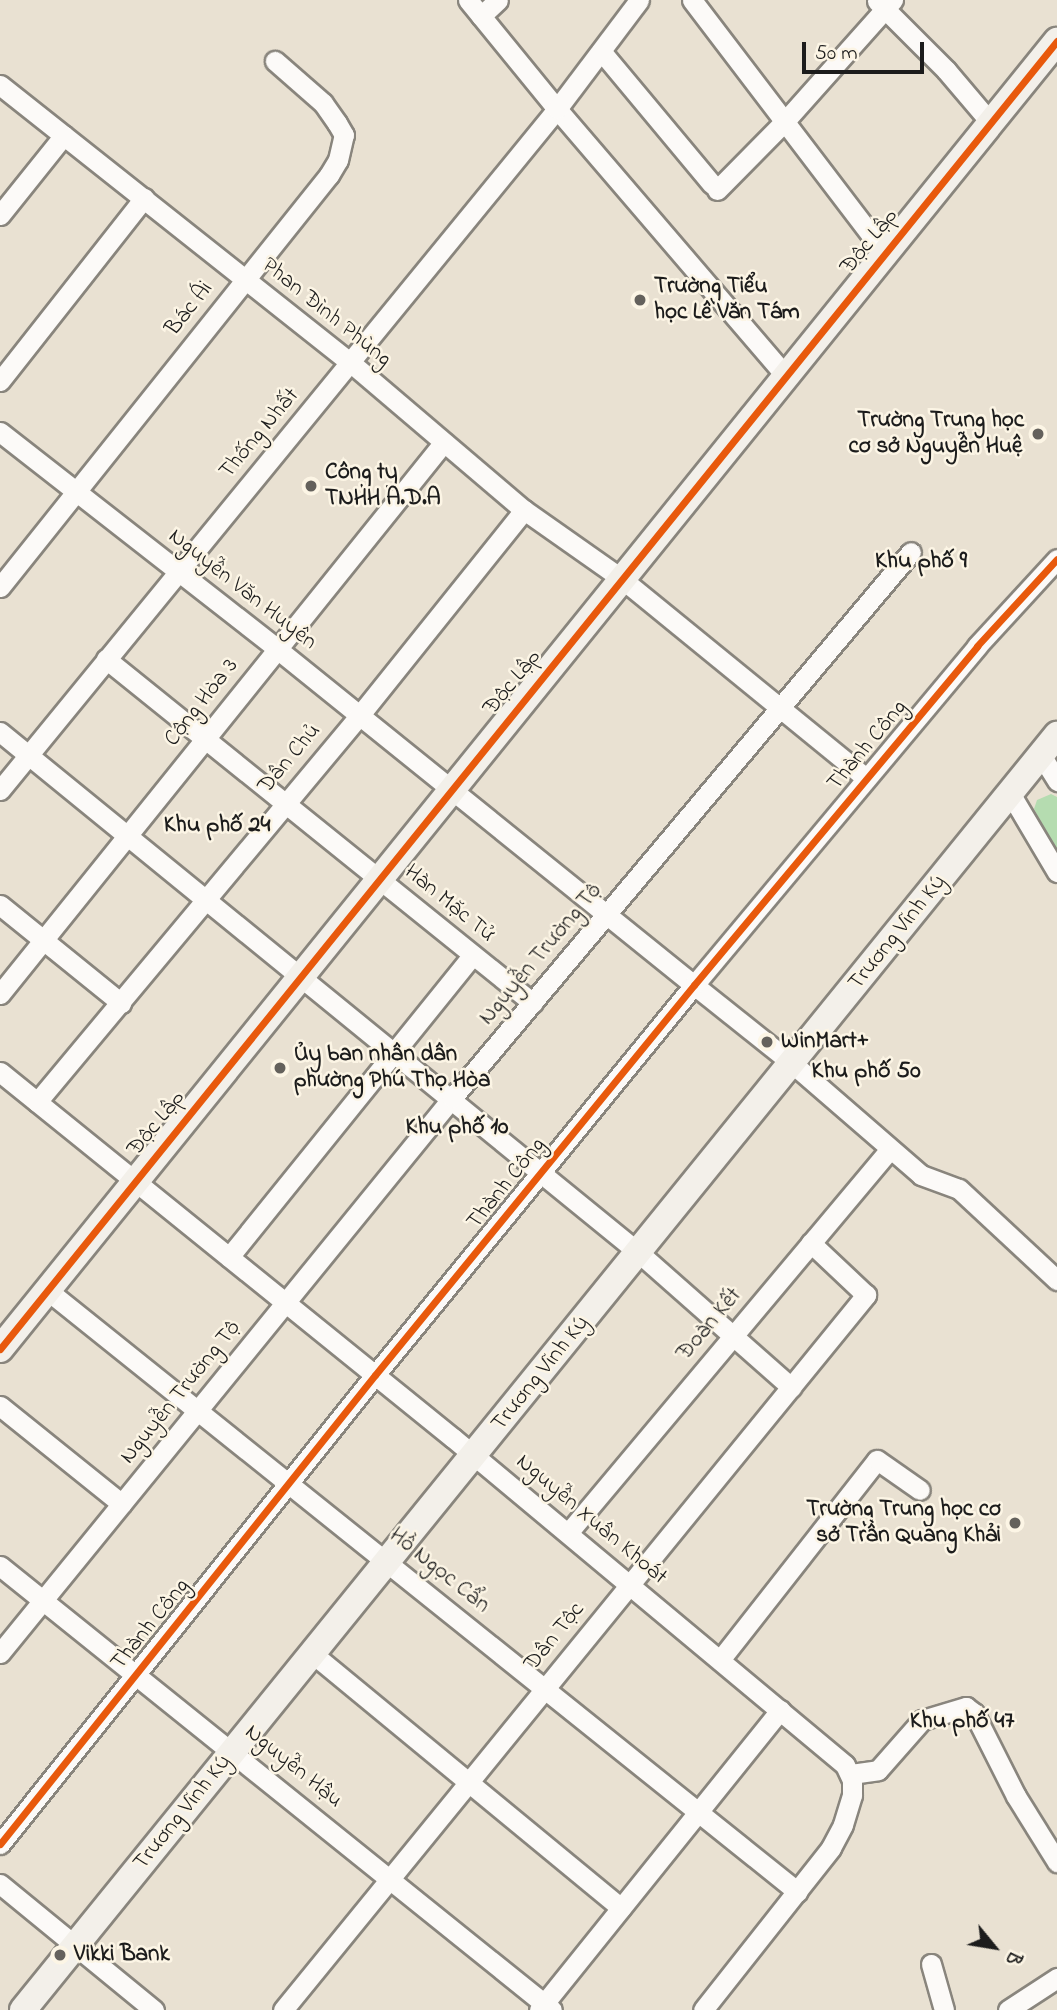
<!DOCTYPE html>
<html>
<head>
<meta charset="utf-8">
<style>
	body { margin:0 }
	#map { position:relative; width:1057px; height:2010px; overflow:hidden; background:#e9e1d2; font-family:"Indie Flower",sans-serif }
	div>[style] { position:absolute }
	.green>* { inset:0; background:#b5dcb0 }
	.roads { filter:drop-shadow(2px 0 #89857d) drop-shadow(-2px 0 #89857d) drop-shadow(0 2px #89857d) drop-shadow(0 -2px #89857d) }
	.street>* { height:19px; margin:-9.5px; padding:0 9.5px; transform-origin:9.5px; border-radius:9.5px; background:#fcfaf8 }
	.secondary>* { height:26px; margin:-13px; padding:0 13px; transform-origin:13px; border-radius:13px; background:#f3f0ea }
	.cycleway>* { height:7px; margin:-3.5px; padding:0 3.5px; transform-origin:3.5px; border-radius:3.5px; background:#e8590c }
	.dots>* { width:19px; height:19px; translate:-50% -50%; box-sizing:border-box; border:4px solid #fcf5e5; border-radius:50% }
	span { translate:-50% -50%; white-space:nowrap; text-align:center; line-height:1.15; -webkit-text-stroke:5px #fcf5e5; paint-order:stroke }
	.street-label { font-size:23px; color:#1c1c1c }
	.poi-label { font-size:23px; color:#1c1c1c; font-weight:700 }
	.left { translate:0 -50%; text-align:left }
	.right { translate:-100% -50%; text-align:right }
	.neighbourhood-label { font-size:24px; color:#1c1c1c; font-weight:700 }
	.north { position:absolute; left:959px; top:1912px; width:70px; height:70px; -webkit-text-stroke:5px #fcf5e5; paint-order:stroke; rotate:120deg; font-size:19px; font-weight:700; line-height:28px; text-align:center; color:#1c1c1c }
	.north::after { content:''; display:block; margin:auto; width:24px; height:32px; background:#1c1c1c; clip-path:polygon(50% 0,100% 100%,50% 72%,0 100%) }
	.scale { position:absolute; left:802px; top:42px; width:122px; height:32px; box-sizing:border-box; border:4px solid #1c1c1c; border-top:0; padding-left:9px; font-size:21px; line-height:24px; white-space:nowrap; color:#1c1c1c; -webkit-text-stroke:5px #fcf5e5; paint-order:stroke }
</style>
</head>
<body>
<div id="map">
	<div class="green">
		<div style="clip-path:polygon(1051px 794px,1057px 797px,1057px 852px,1034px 809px,1037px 800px)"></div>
	</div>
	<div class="roads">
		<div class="street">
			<div style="left:468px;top:0;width:141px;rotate:50.8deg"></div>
			<div style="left:557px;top:109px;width:352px;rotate:49.4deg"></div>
			<div style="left:692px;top:0;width:318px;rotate:52.7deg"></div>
			<div style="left:877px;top:1px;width:98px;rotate:45deg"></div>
			<div style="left:946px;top:70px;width:70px;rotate:49.7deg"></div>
			<div style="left:481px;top:16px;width:23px;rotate:-43deg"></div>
			<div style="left:601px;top:51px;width:173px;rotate:50.2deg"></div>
			<div style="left:0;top:85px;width:448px;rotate:38.4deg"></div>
			<div style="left:351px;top:363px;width:227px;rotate:40.4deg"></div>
			<div style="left:524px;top:510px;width:120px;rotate:35.1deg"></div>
			<div style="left:622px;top:579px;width:315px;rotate:39.2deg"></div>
			<div style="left:717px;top:190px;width:98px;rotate:-45.4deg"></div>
			<div style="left:786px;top:120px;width:161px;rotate:-48.3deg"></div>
			<div style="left:0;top:215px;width:102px;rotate:-51.3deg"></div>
			<div style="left:0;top:381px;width:233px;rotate:-51.8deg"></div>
			<div style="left:0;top:432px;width:350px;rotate:38deg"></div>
			<div style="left:276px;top:648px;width:537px;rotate:38.88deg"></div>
			<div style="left:694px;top:985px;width:127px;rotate:38.6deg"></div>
			<div style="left:793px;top:1064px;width:169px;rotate:40.9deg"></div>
			<div style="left:921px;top:1175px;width:40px;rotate:20.2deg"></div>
			<div style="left:959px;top:1189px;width:134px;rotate:42.9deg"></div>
			<div style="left:0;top:587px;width:527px;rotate:-51.39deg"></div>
			<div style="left:329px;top:175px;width:17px;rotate:-59deg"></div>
			<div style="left:338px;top:160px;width:26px;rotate:-77deg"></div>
			<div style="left:344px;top:135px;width:14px;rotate:-120deg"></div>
			<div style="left:337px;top:123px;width:24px;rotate:-125deg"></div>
			<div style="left:323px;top:103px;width:64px;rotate:-138.8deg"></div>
			<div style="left:106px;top:659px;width:548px;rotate:38.86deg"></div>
			<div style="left:0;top:732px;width:824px;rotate:39.19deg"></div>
			<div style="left:639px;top:1253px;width:203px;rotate:41.4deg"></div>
			<div style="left:1041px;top:755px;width:31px;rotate:58deg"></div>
			<div style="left:0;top:790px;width:880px;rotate:-50.72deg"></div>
			<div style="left:557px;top:109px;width:136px;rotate:-53deg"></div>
			<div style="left:1010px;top:793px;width:92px;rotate:59.3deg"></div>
			<div style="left:0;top:905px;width:156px;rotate:39deg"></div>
			<div style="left:0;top:994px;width:708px;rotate:-51.19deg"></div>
			<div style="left:0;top:1072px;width:582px;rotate:38.94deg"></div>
			<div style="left:453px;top:1438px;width:510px;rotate:39.83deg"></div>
			<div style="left:845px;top:1765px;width:17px;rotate:65deg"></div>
			<div style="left:852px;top:1780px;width:15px;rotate:90deg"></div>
			<div style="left:852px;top:1795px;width:31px;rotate:107deg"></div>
			<div style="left:843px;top:1825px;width:26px;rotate:118deg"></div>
			<div style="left:831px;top:1848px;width:206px;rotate:128.3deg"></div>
			<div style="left:37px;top:1102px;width:503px;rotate:-50.17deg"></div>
			<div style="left:359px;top:716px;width:264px;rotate:-51.3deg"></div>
			<div style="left:229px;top:1257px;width:388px;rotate:-51.1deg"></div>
			<div style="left:47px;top:1290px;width:962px;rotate:38.72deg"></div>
			<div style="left:0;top:1406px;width:156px;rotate:38.8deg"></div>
			<div style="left:568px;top:1533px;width:501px;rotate:-50.02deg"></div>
			<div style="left:0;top:1566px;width:708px;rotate:38.81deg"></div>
			<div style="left:0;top:1653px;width:716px;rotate:-50.84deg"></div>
			<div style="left:452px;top:1098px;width:713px;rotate:-49.95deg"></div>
			<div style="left:313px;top:1654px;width:399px;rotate:39.5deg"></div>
			<div style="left:720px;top:1660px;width:254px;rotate:-51.9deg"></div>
			<div style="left:877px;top:1460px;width:52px;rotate:34.9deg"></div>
			<div style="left:851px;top:1774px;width:27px;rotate:-8deg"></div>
			<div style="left:878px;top:1770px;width:67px;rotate:-48.7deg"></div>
			<div style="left:922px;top:1720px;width:46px;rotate:-16.5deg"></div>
			<div style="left:966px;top:1707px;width:10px;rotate:37deg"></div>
			<div style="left:974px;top:1713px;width:93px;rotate:63.2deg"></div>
			<div style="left:1016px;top:1796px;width:78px;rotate:58.2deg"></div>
			<div style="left:0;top:1844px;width:600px;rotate:-51.36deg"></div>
			<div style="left:375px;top:1375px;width:504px;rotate:-50.72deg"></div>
			<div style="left:694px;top:985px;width:442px;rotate:-50.1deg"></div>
			<div style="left:977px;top:646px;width:118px;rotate:-47.4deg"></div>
			<div style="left:0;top:1884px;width:199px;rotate:39.3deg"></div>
			<div style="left:931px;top:1964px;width:48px;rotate:74.2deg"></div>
			<div style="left:283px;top:2010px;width:923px;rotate:-50.81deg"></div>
			<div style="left:866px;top:1295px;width:76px;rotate:-136.6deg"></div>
			<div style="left:539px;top:2010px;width:385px;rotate:-51.2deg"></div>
			<div style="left:1008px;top:2010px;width:59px;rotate:-33.1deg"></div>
		</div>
		<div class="secondary">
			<div style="left:0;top:1349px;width:1682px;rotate:-51.06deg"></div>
			<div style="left:23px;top:2010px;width:1642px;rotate:-50.96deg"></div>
		</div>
	</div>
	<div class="cycleway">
		<div style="left:0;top:1349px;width:1682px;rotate:-51.06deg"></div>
		<div style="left:0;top:1844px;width:600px;rotate:-51.36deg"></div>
		<div style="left:375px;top:1375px;width:504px;rotate:-50.72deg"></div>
		<div style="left:694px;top:985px;width:442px;rotate:-50.1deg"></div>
		<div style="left:977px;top:646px;width:118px;rotate:-47.4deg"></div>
	</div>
	<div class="dots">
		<div style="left:640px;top:300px;background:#64615c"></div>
		<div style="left:1038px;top:434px;background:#64615c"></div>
		<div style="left:311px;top:486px;background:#64615c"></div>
		<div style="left:767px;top:1042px;background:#64615c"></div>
		<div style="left:280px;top:1068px;background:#64615c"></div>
		<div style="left:1015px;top:1523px;background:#64615c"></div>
		<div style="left:60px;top:1955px;background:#64615c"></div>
	</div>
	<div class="street-label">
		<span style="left:870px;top:242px;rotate:-51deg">Độc Lập</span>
		<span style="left:190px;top:309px;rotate:-52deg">Bác Ái</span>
		<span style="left:326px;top:313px;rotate:39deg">Phan Đình Phùng</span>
		<span style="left:260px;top:434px;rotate:-50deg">Thống Nhất</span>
		<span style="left:242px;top:590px;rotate:38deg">Nguyễn Văn Huyên</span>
		<span style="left:513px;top:683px;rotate:-51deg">Độc Lập</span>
		<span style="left:202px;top:703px;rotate:-52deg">Cộng Hòa 3</span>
		<span style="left:868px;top:746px;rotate:-50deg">Thành Công</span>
		<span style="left:290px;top:759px;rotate:-50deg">Dân Chủ</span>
		<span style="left:449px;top:904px;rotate:39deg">Hàn Mặc Tử</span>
		<span style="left:898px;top:933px;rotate:-51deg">Trương Vĩnh Ký</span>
		<span style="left:541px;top:955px;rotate:-50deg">Nguyễn Trường Tộ</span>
		<span style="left:157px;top:1124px;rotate:-51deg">Độc Lập</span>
		<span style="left:507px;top:1184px;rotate:-51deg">Thành Công</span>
		<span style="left:710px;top:1325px;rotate:-50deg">Đoàn Kết</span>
		<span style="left:541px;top:1374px;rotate:-51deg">Trương Vĩnh Ký</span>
		<span style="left:181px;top:1393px;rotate:-51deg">Nguyễn Trường Tộ</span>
		<span style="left:591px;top:1520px;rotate:40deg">Nguyễn Xuân Khoát</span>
		<span style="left:439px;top:1571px;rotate:39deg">Hồ Ngọc Cẩn</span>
		<span style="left:151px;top:1625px;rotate:-51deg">Thành Công</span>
		<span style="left:555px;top:1637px;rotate:-51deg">Dân Tộc</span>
		<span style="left:293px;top:1767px;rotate:39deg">Nguyễn Hậu</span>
		<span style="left:183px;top:1813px;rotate:-51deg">Trương Vĩnh Ký</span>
	</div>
	<div class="poi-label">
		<span class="left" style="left:654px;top:300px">Trường Tiểu<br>học Lê Văn Tám</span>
		<span class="right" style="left:1024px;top:434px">Trường Trung học<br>cơ sở Nguyễn Huệ</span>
		<span class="left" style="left:325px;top:486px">Công ty<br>TNHH A.D.A</span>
		<span class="left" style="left:781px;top:1042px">WinMart+</span>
		<span class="left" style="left:294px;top:1068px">Ủy ban nhân dân<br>phường Phú Thọ Hòa</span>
		<span class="right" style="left:1001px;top:1523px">Trường Trung học cơ<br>sở Trần Quang Khải</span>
		<span class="left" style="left:74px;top:1955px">Vikki Bank</span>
	</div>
	<div class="neighbourhood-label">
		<span style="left:921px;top:562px">Khu phố 9</span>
		<span style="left:217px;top:826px">Khu phố 24</span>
		<span style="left:866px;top:1072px">Khu phố 50</span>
		<span style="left:457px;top:1128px">Khu phố 10</span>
		<span style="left:962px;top:1722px">Khu phố 47</span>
	</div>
	<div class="north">B</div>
	<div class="scale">50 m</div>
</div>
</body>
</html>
